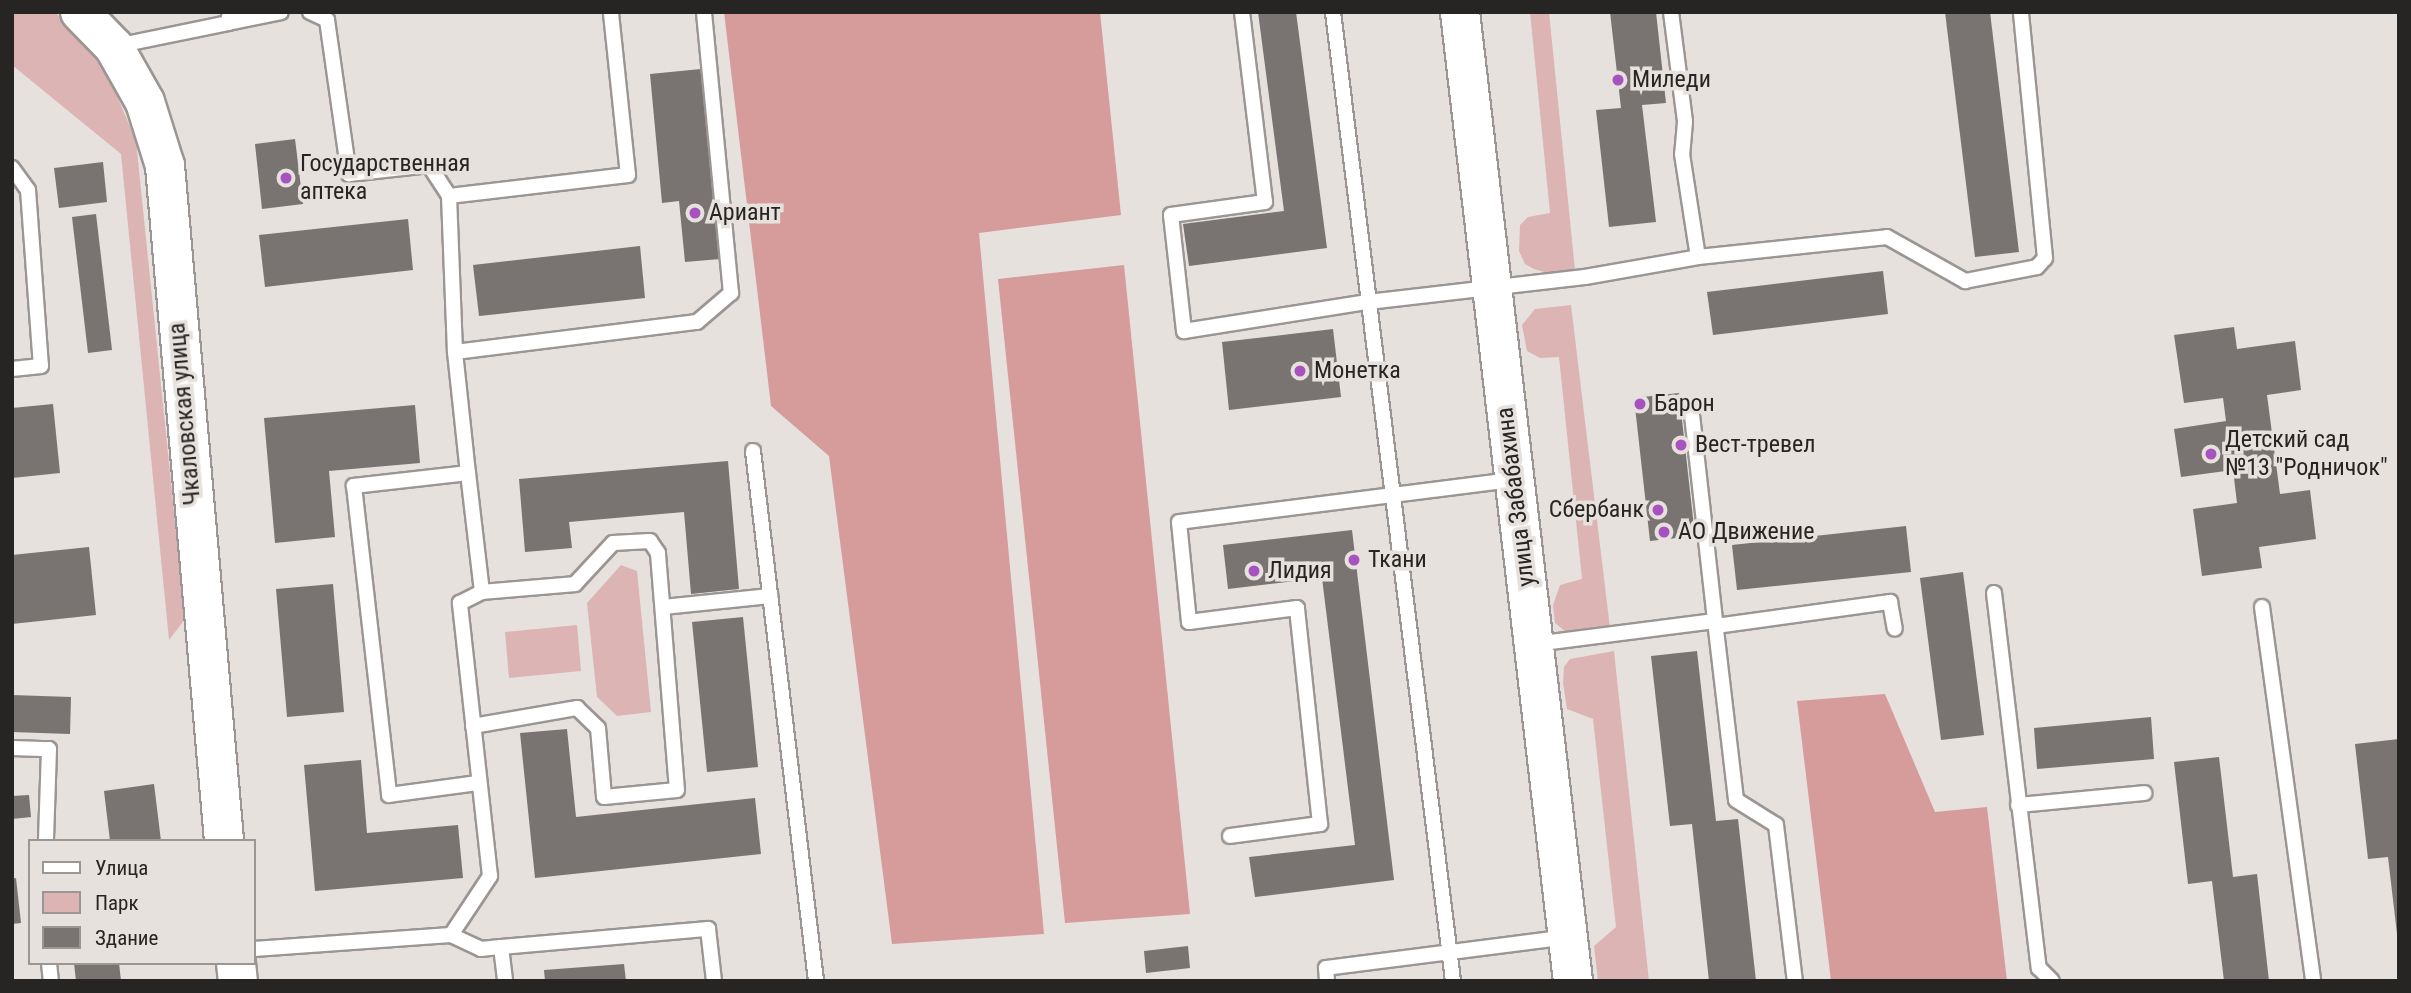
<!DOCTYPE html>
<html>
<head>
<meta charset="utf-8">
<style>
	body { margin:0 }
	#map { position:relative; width:2411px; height:993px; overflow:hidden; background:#e6e1dd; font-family:"Roboto Condensed",sans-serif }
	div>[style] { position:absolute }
	.green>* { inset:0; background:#ddb4b4 }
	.forest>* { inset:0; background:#d69b9b }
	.building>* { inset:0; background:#797371 }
	.roads { filter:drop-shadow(2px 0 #9b9693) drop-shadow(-2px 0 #9b9693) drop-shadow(0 2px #9b9693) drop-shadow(0 -2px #9b9693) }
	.lane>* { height:14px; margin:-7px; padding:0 7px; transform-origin:7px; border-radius:7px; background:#fff }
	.secondary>* { height:38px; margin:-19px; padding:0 19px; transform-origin:19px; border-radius:19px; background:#fff }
	.dots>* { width:19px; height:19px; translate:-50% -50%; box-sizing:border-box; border:4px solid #e6e1dd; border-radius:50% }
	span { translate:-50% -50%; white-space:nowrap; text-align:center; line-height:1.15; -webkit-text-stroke:7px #e6e1dd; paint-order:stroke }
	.poi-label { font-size:24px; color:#272524 }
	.left { translate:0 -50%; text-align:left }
	.right { translate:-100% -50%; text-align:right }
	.street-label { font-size:24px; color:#272524 }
	.frame { position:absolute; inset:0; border:14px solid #272524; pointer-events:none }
	.legend { position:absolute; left:28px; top:839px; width:228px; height:126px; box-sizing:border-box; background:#e6e1dd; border:2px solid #9a9693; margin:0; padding:9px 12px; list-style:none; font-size:21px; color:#272524 }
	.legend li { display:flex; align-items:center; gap:14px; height:35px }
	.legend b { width:35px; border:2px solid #9a9693 }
</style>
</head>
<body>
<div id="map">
	<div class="green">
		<div style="clip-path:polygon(12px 12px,55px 12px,80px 36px,107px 72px,136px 141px,185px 619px,169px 640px,121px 154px,12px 65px)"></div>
		<div style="clip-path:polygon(1530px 12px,1549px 12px,1575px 270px,1548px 273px,1534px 269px,1525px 264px,1519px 251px,1520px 225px,1528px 217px,1550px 213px)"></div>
		<div style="clip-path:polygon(1571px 305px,1610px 628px,1581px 632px,1566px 632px,1555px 623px,1553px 605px,1560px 585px,1582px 579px,1559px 357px,1540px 358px,1527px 351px,1522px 325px,1535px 309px)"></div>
		<div style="clip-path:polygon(621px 565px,637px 571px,651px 712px,617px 716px,597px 697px,587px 603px)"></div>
		<div style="clip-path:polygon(577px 625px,581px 671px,509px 678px,505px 632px)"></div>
		<div style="clip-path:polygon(1614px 651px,1649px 981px,1598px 981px,1594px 946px,1616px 927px,1593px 719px,1567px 709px,1563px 683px,1564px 667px,1570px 659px)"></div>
	</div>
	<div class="forest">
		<div style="clip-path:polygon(724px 12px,1100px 12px,1121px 215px,979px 233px,1044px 934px,892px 944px,829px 456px,771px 406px)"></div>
		<div style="clip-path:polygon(1124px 265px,1190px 914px,1065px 923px,998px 279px)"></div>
		<div style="clip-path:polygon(1885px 694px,1935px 812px,1987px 807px,2007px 981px,1831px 981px,1797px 701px)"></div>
	</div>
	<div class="building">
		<div style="clip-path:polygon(1258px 12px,1296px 12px,1327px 248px,1189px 266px,1183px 224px,1284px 211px)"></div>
		<div style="clip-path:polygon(1610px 12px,1656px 12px,1666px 103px,1642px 105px,1656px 222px,1609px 227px,1596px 110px,1621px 108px)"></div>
		<div style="clip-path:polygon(1945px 12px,1990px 12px,2019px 252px,1975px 257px)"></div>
		<div style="clip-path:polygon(701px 69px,720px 259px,685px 262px,679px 201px,662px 203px,650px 74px)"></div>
		<div style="clip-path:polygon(295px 139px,303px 204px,262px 209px,255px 144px)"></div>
		<div style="clip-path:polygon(103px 162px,107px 202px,59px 208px,54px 168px)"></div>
		<div style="clip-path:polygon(96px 214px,112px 350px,88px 353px,72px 217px)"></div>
		<div style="clip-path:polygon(408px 219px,413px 270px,265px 287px,259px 235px)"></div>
		<div style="clip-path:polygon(640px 246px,645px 298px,479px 316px,473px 265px)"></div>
		<div style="clip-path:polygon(1883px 271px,1888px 314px,1713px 335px,1707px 292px)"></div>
		<div style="clip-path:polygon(2234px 327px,2237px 349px,2295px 341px,2301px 390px,2267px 395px,2280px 494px,2310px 490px,2316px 539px,2259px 547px,2262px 568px,2202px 576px,2193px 509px,2237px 503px,2233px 470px,2181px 477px,2174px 429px,2226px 421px,2223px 398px,2184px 403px,2174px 335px)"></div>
		<div style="clip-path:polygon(1333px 329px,1341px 397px,1229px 410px,1222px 342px)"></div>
		<div style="clip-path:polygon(1679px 393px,1695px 536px,1650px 541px,1634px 398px)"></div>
		<div style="clip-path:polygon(53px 404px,60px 473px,12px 478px,12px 408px)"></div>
		<div style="clip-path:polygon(415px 405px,420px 463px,329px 471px,335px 537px,275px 543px,264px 418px)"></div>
		<div style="clip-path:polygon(728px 461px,739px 589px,691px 594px,684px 512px,569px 522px,572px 548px,525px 552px,519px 479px)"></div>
		<div style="clip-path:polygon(1906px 526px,1911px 572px,1737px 590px,1732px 545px)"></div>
		<div style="clip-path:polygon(1352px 530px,1394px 880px,1255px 897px,1249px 857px,1355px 845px,1322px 578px,1228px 589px,1223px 545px)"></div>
		<div style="clip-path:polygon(89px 547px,96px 615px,12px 624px,12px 555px)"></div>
		<div style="clip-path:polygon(1963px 572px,1984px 735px,1941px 740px,1920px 578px)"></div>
		<div style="clip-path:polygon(333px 584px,344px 712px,287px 717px,276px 589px)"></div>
		<div style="clip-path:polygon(743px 617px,758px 767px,707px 772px,692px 622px)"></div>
		<div style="clip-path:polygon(1697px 651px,1716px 821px,1738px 819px,1756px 981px,1709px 981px,1692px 824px,1670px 826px,1651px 656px)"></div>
		<div style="clip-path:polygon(12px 695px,71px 697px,70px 734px,12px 732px)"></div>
		<div style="clip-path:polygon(2151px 717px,2154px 759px,2037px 769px,2034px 728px)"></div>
		<div style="clip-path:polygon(567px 729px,576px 817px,755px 798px,761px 854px,535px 878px,520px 733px)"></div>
		<div style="clip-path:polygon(2399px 739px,2399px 933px,2397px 934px,2388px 857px,2368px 859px,2355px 744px)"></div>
		<div style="clip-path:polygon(2219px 757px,2233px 877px,2257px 874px,2269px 981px,2224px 981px,2212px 881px,2188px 884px,2174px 762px)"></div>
		<div style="clip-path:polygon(361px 760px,367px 833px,458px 825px,463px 878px,315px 891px,304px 765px)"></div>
		<div style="clip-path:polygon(154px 784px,161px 841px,110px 841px,104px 791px)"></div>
		<div style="clip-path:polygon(29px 795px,31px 817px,12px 819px,12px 796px)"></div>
		<div style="clip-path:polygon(16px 878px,21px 923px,12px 924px,12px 879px)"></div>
		<div style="clip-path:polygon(1188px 946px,1190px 968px,1146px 973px,1144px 951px)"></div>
		<div style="clip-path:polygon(74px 963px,119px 963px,121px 981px,76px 981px)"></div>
		<div style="clip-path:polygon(624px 964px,626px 981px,545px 981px,544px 970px)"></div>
	</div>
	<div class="roads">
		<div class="lane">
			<div style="left:310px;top:12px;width:19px;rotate:25deg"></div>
			<div style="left:327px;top:20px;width:156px;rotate:81.9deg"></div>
			<div style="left:349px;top:174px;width:81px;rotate:-6.4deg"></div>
			<div style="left:429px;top:165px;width:37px;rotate:57deg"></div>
			<div style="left:449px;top:196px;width:180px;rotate:-6.7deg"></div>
			<div style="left:628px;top:175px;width:164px;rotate:-96deg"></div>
			<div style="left:1242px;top:12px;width:191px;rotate:83.1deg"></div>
			<div style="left:1265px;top:202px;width:95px;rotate:172.1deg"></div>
			<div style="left:1171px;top:215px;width:117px;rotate:83.6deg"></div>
			<div style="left:1184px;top:331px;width:186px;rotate:-9deg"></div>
			<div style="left:1368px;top:302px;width:218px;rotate:-6.6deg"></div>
			<div style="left:1585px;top:277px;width:115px;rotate:-10deg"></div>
			<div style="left:1698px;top:257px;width:190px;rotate:-6deg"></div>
			<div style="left:1887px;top:237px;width:90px;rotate:29.4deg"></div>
			<div style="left:1965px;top:281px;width:73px;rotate:-11deg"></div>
			<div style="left:2037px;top:267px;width:12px;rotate:-48deg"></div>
			<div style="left:2045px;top:258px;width:247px;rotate:-95.6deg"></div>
			<div style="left:1333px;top:12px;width:976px;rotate:82.94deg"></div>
			<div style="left:1671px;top:12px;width:111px;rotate:82.7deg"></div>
			<div style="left:1685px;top:122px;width:32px;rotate:95deg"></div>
			<div style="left:1682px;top:154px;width:104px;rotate:81.2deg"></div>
			<div style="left:228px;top:23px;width:54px;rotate:-11.7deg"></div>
			<div style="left:116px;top:46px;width:114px;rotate:-11.6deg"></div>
			<div style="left:228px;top:23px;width:11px;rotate:-80deg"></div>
			<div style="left:12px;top:168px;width:27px;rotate:54deg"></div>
			<div style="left:28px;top:190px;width:176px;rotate:85.8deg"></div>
			<div style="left:41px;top:366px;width:29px;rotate:174deg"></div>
			<div style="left:449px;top:196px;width:156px;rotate:87.8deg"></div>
			<div style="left:455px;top:352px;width:244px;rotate:-7.1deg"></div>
			<div style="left:697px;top:322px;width:45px;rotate:-40.5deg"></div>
			<div style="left:731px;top:293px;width:282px;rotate:-95.5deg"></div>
			<div style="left:455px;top:352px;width:122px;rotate:83.9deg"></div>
			<div style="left:468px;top:473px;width:115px;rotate:173.5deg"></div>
			<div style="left:354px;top:486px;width:311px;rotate:83.5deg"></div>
			<div style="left:389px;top:795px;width:90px;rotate:-7.7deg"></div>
			<div style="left:1691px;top:406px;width:216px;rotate:83.6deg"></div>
			<div style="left:753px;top:451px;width:534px;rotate:83.22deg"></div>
			<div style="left:1994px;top:593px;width:378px;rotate:83.2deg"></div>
			<div style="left:2039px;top:968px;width:18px;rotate:45deg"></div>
			<div style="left:663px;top:607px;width:108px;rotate:-5.9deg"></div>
			<div style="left:2262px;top:607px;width:377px;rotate:82.2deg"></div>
			<div style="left:1716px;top:626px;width:176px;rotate:-7.9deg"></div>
			<div style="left:1890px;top:602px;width:27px;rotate:80deg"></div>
			<div style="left:1535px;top:644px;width:181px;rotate:-7.3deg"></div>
			<div style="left:1715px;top:621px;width:180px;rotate:83.3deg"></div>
			<div style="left:1736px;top:800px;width:47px;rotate:32deg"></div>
			<div style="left:1776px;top:825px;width:157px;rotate:83.1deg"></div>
			<div style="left:473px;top:726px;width:106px;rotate:-9.8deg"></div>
			<div style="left:577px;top:708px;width:29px;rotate:44deg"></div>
			<div style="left:598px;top:728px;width:69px;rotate:85deg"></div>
			<div style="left:604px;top:797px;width:73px;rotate:-5.5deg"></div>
			<div style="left:677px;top:790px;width:238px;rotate:-94.6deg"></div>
			<div style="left:658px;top:553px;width:14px;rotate:-124deg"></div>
			<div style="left:650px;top:541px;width:37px;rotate:177deg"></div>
			<div style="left:613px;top:543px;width:56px;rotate:132.8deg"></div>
			<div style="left:575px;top:584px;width:93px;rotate:175.1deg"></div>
			<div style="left:12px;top:748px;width:37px;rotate:2deg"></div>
			<div style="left:49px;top:749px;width:92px;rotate:91.9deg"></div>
			<div style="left:2018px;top:805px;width:127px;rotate:-5.4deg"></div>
			<div style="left:1230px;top:836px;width:91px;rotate:-7.6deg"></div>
			<div style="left:1320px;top:824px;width:217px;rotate:-96.1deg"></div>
			<div style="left:1297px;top:608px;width:109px;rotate:172.6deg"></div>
			<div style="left:1189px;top:622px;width:100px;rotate:-95.7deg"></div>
			<div style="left:1179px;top:522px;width:336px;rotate:-7.2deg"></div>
			<div style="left:451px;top:935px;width:71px;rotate:-56.5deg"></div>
			<div style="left:490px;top:876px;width:275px;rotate:-96.3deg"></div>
			<div style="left:460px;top:603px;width:25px;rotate:-27deg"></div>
			<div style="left:482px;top:592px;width:120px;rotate:-96.7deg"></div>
			<div style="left:501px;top:947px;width:208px;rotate:-5deg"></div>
			<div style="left:708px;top:929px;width:52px;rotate:83.4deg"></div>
			<div style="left:254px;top:949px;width:197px;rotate:-4.1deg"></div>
			<div style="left:451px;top:935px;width:33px;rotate:25deg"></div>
			<div style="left:481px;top:949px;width:20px;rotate:-6deg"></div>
			<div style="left:501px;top:947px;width:34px;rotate:83deg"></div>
			<div style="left:49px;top:963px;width:18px;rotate:84deg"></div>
			<div style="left:1327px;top:981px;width:13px;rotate:-94deg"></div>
			<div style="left:1326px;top:968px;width:243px;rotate:-7.3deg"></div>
		</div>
		<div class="secondary">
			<div style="left:80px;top:12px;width:49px;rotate:45.8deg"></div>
			<div style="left:114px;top:47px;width:63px;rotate:60.6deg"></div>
			<div style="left:145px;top:102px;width:67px;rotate:72.6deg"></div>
			<div style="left:165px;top:166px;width:678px;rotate:85deg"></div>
			<div style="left:1460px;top:12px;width:976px;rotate:83.35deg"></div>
			<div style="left:236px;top:963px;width:18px;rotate:84deg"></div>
		</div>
	</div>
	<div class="dots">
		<div style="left:1618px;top:80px;background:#a852c0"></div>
		<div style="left:286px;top:178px;background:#a852c0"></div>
		<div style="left:695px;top:213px;background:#a852c0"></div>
		<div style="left:1300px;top:371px;background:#a852c0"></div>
		<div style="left:1640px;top:404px;background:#a852c0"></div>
		<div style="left:1681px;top:445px;background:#a852c0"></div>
		<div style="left:2211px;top:454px;background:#a852c0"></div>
		<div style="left:1658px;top:510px;background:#a852c0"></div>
		<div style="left:1664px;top:532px;background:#a852c0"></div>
		<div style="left:1354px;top:560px;background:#a852c0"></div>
		<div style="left:1254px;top:571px;background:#a852c0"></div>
	</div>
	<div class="poi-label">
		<span class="left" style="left:1632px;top:80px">Миледи</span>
		<span class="left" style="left:300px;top:178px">Государственная<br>аптека</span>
		<span class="left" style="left:709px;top:213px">Ариант</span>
		<span class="left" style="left:1314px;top:371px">Монетка</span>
		<span class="left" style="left:1654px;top:404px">Барон</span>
		<span class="left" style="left:2225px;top:454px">Детский сад<br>№13 "Родничок"</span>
		<span class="left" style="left:1695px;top:445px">Вест-тревел</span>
		<span class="right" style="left:1644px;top:510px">Сбербанк</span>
		<span class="left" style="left:1678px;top:532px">АО Движение</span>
		<span class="left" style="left:1368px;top:560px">Ткани</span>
		<span class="left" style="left:1268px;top:571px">Лидия</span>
	</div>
	<div class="street-label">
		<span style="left:185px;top:414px;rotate:-95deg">Чкаловская улица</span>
		<span style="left:1516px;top:497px;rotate:-97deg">улица Забабахина</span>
	</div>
	<div class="frame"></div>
	<ul class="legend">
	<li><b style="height:9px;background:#fff"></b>Улица</li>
	<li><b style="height:19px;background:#ddb4b4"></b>Парк</li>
	<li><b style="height:19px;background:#797371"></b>Здание</li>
	</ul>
</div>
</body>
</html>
